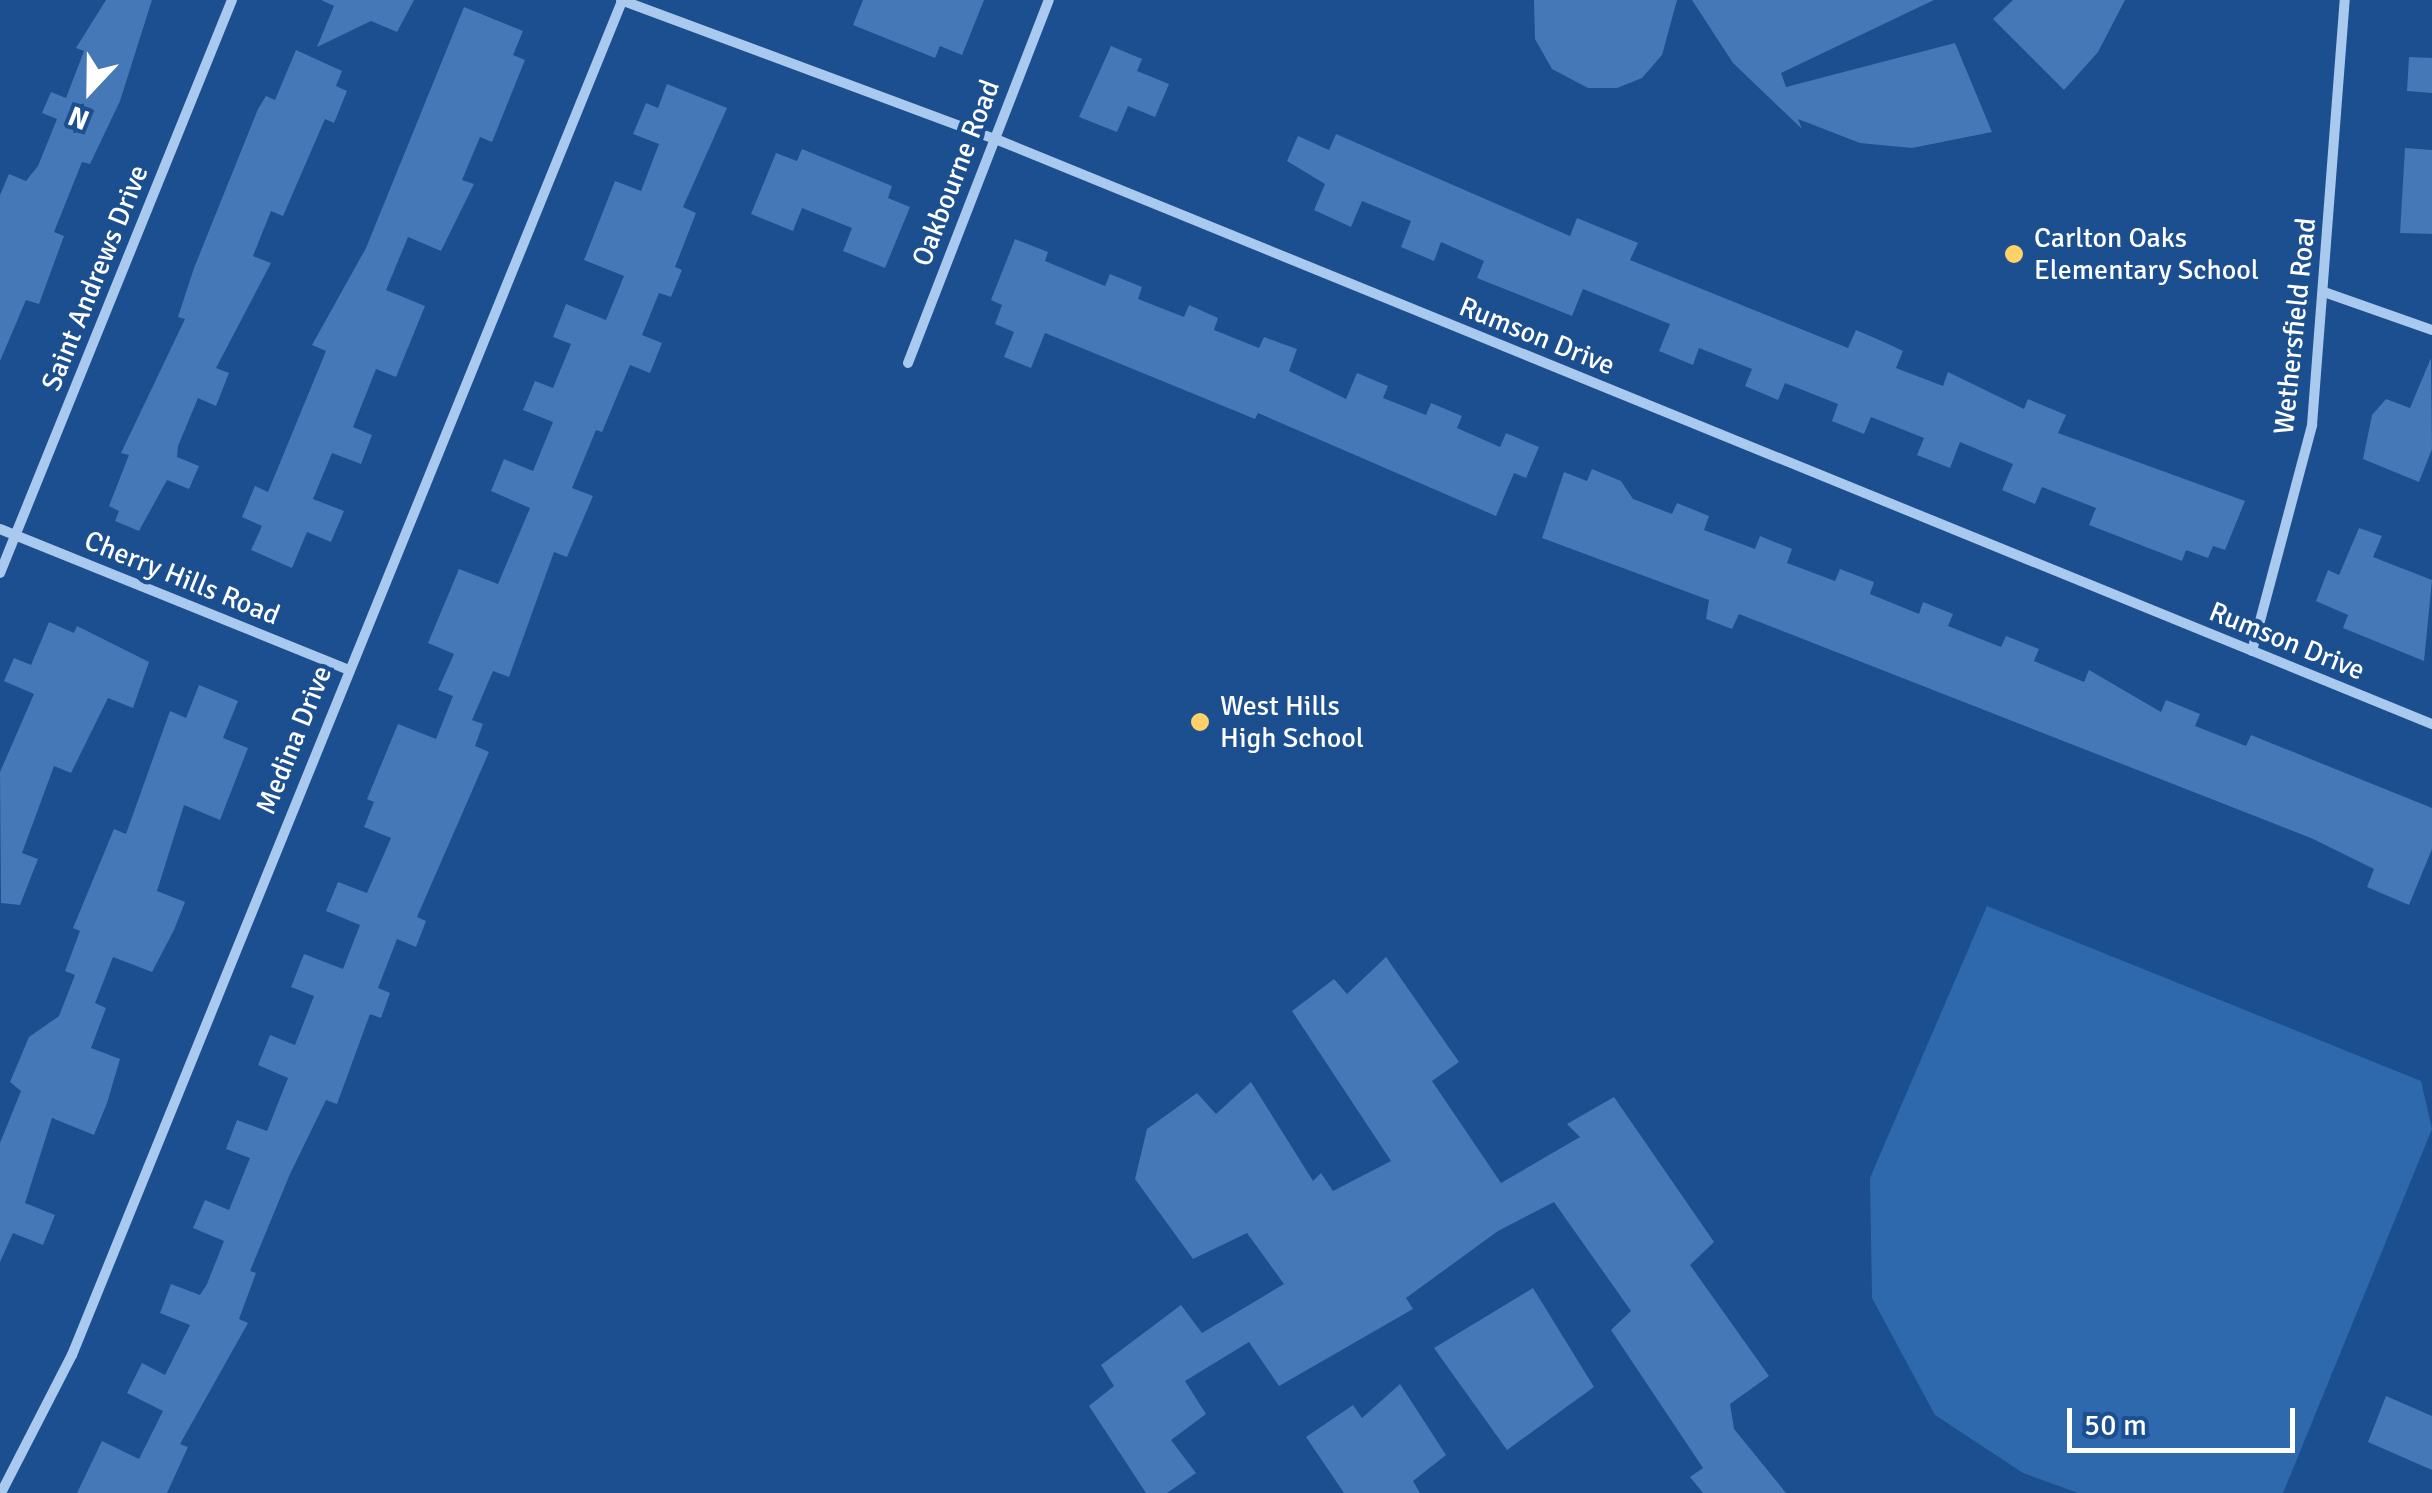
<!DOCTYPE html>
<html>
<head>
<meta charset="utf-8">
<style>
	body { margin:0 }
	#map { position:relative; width:2432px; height:1493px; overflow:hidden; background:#1b4f8f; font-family:Signika,sans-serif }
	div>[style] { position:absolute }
	.green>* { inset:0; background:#2e69ad }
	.building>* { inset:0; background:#4478b7 }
	.minor>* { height:10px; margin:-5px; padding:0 5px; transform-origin:5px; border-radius:5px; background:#a9c9ee }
	.dots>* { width:28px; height:28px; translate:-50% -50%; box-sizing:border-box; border:5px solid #1b4f8f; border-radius:50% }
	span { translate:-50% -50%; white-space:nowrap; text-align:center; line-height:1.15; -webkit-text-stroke:9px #1b4f8f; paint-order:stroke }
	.street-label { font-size:28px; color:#fff }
	.poi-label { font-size:28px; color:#fff }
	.left { translate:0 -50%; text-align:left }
	.north { position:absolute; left:40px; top:40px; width:100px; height:100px; -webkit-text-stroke:8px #1b4f8f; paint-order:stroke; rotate:202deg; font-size:28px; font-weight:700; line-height:40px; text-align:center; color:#fff }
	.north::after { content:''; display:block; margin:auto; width:35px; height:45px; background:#fff; clip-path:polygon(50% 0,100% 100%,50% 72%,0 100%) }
	.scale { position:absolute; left:2067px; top:1408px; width:228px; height:45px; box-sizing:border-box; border:5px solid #fff; border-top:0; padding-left:12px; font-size:30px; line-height:35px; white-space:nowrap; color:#fff; -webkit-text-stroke:8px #1b4f8f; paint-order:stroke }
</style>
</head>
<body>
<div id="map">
	<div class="green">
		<div style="clip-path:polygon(1987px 906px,2421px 1081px,2432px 1129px,2283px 1493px,2078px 1493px,2023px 1473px,1935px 1415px,1872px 1298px,1870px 1178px)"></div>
	</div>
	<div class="building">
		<div style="clip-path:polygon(106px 0,152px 0,120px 101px,90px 164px,82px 162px,54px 232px,64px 236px,39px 304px,26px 300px,0 361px,0 195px,9px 174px,26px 181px,38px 166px,57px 119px,42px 113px,51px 92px,66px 98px,84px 51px,76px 48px)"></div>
		<div style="clip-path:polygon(321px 0,414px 0,397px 32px,371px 21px,317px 47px,334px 6px)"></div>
		<div style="clip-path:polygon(863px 0,984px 0,962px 55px,940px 46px,935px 58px,853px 25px)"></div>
		<div style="clip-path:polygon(1534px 0,1677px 0,1662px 55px,1642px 78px,1617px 88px,1588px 88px,1552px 69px,1535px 39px)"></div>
		<div style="clip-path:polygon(1692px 0,1934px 0,1781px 73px,1786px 87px,1955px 43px,1992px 132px,1912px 148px,1860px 143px,1798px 119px,1802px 129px,1733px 63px)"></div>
		<div style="clip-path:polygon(2013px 0,2125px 0,2098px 52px,2064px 90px,1993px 19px)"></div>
		<div style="clip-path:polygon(464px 7px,523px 31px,513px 55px,525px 60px,492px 142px,480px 137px,462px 180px,474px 184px,441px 251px,408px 237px,386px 290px,425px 306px,396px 377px,376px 369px,353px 427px,372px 435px,361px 464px,332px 453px,313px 499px,344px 511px,331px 542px,307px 532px,292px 568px,251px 550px,262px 526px,242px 517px,255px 486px,268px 492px,326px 351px,312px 345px,366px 248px)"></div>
		<div style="clip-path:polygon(1111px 46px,1142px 59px,1137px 71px,1169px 84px,1155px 117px,1128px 106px,1117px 132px,1079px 117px)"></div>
		<div style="clip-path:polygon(296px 50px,342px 71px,336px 86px,347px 91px,334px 123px,325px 119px,283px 216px,271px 211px,253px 256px,271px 263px,216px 368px,229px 373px,216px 406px,198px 398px,178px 446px,177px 457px,199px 466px,189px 489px,167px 480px,139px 531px,115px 521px,119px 511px,109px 506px,129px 455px,121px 453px,185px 319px,178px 317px,194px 268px,258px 109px,266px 96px,275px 100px)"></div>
		<div style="clip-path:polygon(2409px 57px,2432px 58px,2432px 93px,2407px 91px)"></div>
		<div style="clip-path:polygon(667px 84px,727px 108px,683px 207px,696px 213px,675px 267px,682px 270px,671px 297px,659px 293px,642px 335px,662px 343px,650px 373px,630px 365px,602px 432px,596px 430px,572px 488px,593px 496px,567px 557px,554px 552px,509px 677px,493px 671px,472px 720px,483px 724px,475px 746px,489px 752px,417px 917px,426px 921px,416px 947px,397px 939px,378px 988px,390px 993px,381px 1018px,370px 1014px,337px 1104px,326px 1100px,290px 1174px,250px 1271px,256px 1273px,239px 1319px,248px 1323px,180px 1444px,188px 1447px,167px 1493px,77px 1493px,102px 1441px,139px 1459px,163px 1411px,127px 1393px,142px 1363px,165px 1375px,190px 1325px,160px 1313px,171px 1284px,200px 1295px,207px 1284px,224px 1241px,193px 1228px,205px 1200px,229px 1210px,250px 1158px,226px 1149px,237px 1120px,267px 1131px,288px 1078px,258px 1065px,270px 1035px,295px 1045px,314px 996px,291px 987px,304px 954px,343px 969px,360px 925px,326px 911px,338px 882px,367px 893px,391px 838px,364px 827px,374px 802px,367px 799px,398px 724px,436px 739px,453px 696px,438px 690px,454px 654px,428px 643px,459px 569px,498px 584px,530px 508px,491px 491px,504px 459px,533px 471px,553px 422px,523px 410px,535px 381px,553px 388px,571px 344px,553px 337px,566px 304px,606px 320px,624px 276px,584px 260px,615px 181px,641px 191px,659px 144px,633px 134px,646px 103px,658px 108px)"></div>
		<div style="clip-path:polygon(1336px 134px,1570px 236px,1577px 218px,1638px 243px,1630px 260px,1848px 348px,1856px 330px,1884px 342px,1903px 351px,1896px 368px,1943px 386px,1948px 372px,2024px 409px,2028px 399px,2066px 415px,2058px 433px,2245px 501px,2225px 550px,2213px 546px,2208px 558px,2186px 550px,2182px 561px,2089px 525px,2096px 508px,2042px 487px,2035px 504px,2002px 490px,2013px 464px,1960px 442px,1950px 468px,1917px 455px,1924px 438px,1871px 417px,1864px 434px,1832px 421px,1838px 404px,1785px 383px,1778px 400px,1745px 386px,1752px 369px,1699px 348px,1693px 365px,1659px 351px,1670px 324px,1583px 289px,1572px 316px,1477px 278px,1484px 261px,1441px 242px,1434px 261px,1401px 247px,1411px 221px,1362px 201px,1351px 227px,1314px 210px,1325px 184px,1287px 161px,1298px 136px,1329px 150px)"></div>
		<div style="clip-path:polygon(2405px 148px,2432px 150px,2432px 234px,2400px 233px)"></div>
		<div style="clip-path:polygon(802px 149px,892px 186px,888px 198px,910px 207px,885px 268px,843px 251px,852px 228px,802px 208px,793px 231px,751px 214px,776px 153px,797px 161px)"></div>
		<div style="clip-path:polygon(1015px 239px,1048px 252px,1045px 261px,1105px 286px,1110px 274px,1142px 287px,1138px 299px,1184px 317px,1189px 305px,1218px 318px,1214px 330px,1259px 348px,1264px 337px,1297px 349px,1289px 371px,1346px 399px,1357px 373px,1388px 386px,1383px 398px,1426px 415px,1431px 403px,1462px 416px,1457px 428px,1500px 447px,1506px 433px,1539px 447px,1526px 478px,1514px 473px,1496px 516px,1258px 413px,1255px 419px,1045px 333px,1031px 368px,1004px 357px,1014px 332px,995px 324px,1002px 305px,991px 300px)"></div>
		<div style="clip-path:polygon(2431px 358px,2432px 449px,2419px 482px,2363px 459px,2372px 415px,2386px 399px,2410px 408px)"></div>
		<div style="clip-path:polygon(1592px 469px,1621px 481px,1633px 499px,1672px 514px,1677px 503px,1709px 516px,1704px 530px,1755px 549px,1760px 536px,1792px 549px,1787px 563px,1835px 581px,1840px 569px,1874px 582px,1870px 594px,1919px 614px,1923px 602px,1953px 614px,1948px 626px,2001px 647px,2006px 636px,2039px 649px,2034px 661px,2084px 682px,2089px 670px,2161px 712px,2166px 700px,2200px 714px,2195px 726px,2246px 746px,2251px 735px,2432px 808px,2432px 849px,2409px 905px,2367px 887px,2374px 869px,2311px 838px,1739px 614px,1732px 629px,1706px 619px,1709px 600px,1542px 538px,1564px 472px,1587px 481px)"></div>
		<div style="clip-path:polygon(2359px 528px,2382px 536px,2373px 557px,2432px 580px,2424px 661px,2343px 628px,2348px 615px,2316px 601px,2328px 570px,2339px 575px)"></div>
		<div style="clip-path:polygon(49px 622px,74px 633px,77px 626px,149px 662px,133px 708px,108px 698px,71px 773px,54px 766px,22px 853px,38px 859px,20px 905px,1px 903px,0 772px,34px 694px,4px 681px,14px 658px,31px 665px)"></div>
		<div style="clip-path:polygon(199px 685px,238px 701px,223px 738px,248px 748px,220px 820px,184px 805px,157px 891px,185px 902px,174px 930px,152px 972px,113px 957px,95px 1003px,106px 1008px,91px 1048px,120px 1059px,107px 1103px,94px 1135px,52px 1118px,25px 1203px,55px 1215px,43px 1245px,13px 1233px,0 1262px,0 1143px,21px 1091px,10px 1082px,29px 1037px,59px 1016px,75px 975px,65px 971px,80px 931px,73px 928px,114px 829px,126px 834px,170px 711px,186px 718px)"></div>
		<div style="clip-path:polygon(1386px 957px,1459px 1062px,1432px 1081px,1501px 1183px,1580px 1137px,1567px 1124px,1614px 1097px,1714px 1242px,1690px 1265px,1769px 1376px,1730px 1404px,1734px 1429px,1786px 1493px,1703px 1493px,1690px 1477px,1703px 1468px,1611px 1330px,1631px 1311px,1554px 1202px,1498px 1231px,1406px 1298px,1413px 1309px,1279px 1386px,1249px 1342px,1185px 1381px,1206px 1414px,1171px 1440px,1196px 1473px,1167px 1493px,1146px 1493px,1089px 1406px,1114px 1386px,1101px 1365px,1181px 1305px,1202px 1333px,1284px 1284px,1247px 1233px,1193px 1259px,1135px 1179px,1147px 1129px,1197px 1093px,1216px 1114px,1251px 1082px,1313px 1181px,1321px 1173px,1333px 1191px,1391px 1161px,1292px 1011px,1334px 979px,1347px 994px)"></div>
		<div style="clip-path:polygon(1533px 1288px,1594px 1387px,1507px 1450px,1434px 1348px)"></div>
		<div style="clip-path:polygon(1400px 1384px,1446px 1455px,1413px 1481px,1420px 1493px,1344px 1493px,1306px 1437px,1353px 1405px,1362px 1418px)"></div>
		<div style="clip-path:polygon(2386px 1396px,2432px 1416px,2432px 1470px,2368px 1442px)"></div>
	</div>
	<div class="minor">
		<div style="left:621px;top:0;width:397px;rotate:20.4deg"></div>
		<div style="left:993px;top:138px;width:1554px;rotate:22.16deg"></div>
		<div style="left:2324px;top:292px;width:114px;rotate:19.4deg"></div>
		<div style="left:908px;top:363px;width:389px;rotate:-68.8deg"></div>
		<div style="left:0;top:529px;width:374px;rotate:22deg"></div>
		<div style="left:0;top:573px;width:618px;rotate:-67.96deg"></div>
		<div style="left:2252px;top:651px;width:234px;rotate:-75.1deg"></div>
		<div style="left:2312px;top:425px;width:426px;rotate:-85.6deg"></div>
		<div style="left:1px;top:1493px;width:155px;rotate:-62.8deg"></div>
		<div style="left:72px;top:1355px;width:1461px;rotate:-67.89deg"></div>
	</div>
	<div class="dots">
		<div style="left:2014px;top:254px;background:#ffd166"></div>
		<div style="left:1200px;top:722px;background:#ffd166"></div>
	</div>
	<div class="street-label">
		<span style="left:956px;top:173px;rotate:-69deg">Oakbourne Road</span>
		<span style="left:95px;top:278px;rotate:-68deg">Saint Andrews Drive</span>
		<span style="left:2295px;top:326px;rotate:-84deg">Wethersfield Road</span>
		<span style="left:1537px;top:336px;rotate:22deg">Rumson Drive</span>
		<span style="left:182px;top:578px;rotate:22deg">Cherry Hills Road</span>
		<span style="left:2287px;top:641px;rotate:22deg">Rumson Drive</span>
		<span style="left:294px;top:740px;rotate:-68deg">Medina Drive</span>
	</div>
	<div class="poi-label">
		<span class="left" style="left:2034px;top:254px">Carlton Oaks<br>Elementary School</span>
		<span class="left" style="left:1220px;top:722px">West Hills<br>High School</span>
	</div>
	<div class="north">N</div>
	<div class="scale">50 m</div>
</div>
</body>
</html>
